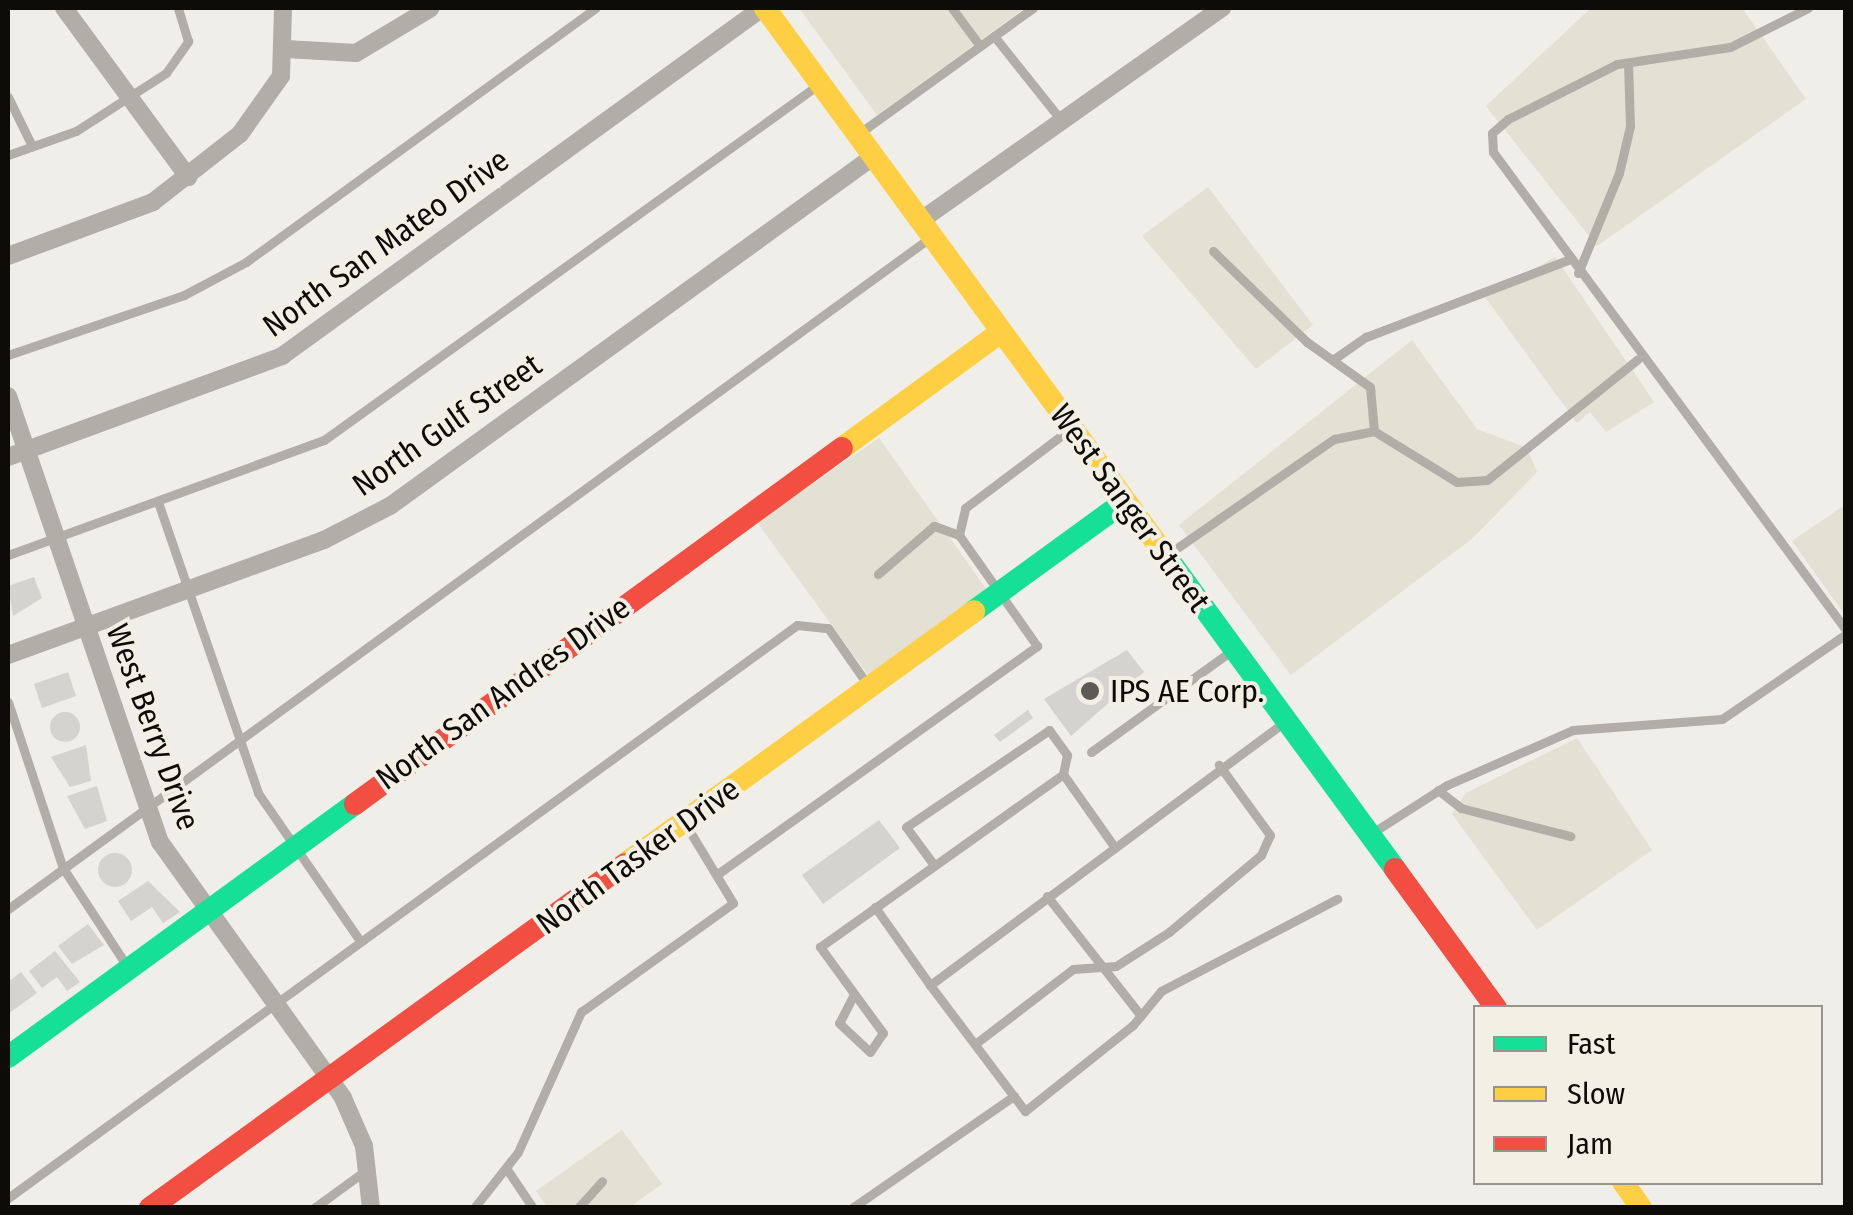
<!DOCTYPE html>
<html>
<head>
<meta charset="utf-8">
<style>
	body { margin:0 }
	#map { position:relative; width:1853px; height:1215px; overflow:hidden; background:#efeee8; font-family:"Fira Sans Condensed",sans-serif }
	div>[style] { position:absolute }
	.built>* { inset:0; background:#e3e0d4 }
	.building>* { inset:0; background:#d4d3cf }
	.round { border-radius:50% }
	.lane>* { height:9px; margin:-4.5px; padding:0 4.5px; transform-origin:4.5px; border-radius:4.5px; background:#b0aea6 }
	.street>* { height:18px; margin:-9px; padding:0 9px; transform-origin:9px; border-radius:9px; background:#b0aea6 }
	.fast>* { height:22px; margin:-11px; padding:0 11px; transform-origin:11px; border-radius:11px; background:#16e098 }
	.slow>* { height:22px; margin:-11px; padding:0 11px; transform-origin:11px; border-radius:11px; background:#ffcf43 }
	.jam>* { height:22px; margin:-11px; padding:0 11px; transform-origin:11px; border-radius:11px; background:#f24e42 }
	.dots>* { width:28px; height:28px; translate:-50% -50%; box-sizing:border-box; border:5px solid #f2f0e5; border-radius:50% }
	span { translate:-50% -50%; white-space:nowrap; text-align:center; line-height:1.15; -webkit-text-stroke:8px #f2f0e5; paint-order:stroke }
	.street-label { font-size:32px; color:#0d0c08 }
	.poi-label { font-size:32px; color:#0d0c08 }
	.left { translate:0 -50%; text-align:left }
	.frame { position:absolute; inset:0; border:10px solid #0d0c08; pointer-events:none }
	.legend { position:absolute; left:1473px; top:1005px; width:350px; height:180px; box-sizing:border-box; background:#f2f0e5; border:2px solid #96958d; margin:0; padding:12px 18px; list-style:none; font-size:30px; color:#0d0c08 }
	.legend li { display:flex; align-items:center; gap:20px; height:50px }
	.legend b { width:50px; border:2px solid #96958d }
</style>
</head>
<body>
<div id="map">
	<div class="built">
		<div style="clip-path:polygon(799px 8px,1025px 8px,877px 115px)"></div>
		<div style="clip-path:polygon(1591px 8px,1742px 8px,1806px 99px,1597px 246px,1486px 106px)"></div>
		<div style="clip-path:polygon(1208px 187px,1313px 325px,1256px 369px,1142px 236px)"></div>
		<div style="clip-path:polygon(1555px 257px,1654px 402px,1606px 432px,1590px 412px,1577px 423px,1485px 297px)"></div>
		<div style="clip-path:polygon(1412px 340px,1477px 429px,1527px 448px,1537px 472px,1473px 538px,1291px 675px,1179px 525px)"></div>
		<div style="clip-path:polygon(879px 438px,987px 590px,868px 675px,757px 522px)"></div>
		<div style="clip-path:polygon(1845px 505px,1845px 615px,1792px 541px)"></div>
		<div style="clip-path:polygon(1577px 738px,1652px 850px,1537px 930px,1452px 814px,1466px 793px)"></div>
		<div style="clip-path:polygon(622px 1130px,662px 1184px,630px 1207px,547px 1207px,536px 1191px)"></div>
	</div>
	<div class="building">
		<div style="clip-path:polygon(34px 577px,42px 598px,13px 616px,8px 586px)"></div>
		<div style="clip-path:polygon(1127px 650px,1144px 672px,1071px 736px,1044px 699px)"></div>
		<div style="clip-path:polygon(68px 672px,76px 696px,42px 708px,34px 684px)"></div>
		<div style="clip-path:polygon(1028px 710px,1033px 718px,1000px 742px,994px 735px)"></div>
		<div class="round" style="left:50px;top:712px;width:30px;height:30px"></div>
		<div style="clip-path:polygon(86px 745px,91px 781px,70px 787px,51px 757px)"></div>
		<div style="clip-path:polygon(97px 786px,107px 821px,85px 829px,67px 796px)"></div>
		<div style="clip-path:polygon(879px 820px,900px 848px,823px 904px,802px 875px)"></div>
		<div class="round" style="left:98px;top:853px;width:34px;height:34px"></div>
		<div style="clip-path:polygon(148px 881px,180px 912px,163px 923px,152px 907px,131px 921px,118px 901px)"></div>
		<div style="clip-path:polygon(88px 924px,104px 945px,72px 964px,58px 946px)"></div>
		<div style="clip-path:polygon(55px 951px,80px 982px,67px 991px,57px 977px,42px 988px,29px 971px)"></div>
		<div style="clip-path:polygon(21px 972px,37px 993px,8px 1014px,8px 982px)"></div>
	</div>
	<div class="lane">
		<div style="left:952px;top:8px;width:47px;rotate:53.6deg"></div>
		<div style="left:1808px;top:8px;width:87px;rotate:153.4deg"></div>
		<div style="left:1730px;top:47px;width:114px;rotate:171.4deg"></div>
		<div style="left:1617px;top:64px;width:122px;rotate:153.2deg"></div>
		<div style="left:1508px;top:119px;width:21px;rotate:139deg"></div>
		<div style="left:1492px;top:133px;width:19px;rotate:87deg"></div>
		<div style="left:1493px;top:152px;width:594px;rotate:53.55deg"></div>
		<div style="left:994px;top:36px;width:107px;rotate:51.4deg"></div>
		<div style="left:8px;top:97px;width:55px;rotate:63.9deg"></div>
		<div style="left:861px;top:132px;width:212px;rotate:-35.8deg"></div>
		<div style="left:8px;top:155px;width:72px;rotate:-19.4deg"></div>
		<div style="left:76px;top:131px;width:107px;rotate:-32.8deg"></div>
		<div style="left:166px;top:73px;width:39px;rotate:-55deg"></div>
		<div style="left:188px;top:41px;width:34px;rotate:-107deg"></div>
		<div style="left:1213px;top:251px;width:131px;rotate:44.1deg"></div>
		<div style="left:1307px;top:342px;width:77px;rotate:35.5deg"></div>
		<div style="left:1370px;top:387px;width:44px;rotate:84.8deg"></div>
		<div style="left:1578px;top:273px;width:108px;rotate:-67.7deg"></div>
		<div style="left:1619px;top:173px;width:48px;rotate:-76.8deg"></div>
		<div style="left:1630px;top:126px;width:63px;rotate:-91.8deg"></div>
		<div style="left:8px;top:355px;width:186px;rotate:-18.8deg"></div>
		<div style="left:184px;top:295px;width:70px;rotate:-28deg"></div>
		<div style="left:246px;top:262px;width:432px;rotate:-36deg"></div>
		<div style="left:1334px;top:359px;width:39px;rotate:-35deg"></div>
		<div style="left:1366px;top:337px;width:216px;rotate:-20.9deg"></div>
		<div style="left:159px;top:505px;width:305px;rotate:71deg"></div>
		<div style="left:258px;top:793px;width:180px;rotate:55.4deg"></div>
		<div style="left:959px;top:535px;width:28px;rotate:-77deg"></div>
		<div style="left:965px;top:508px;width:130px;rotate:-36.9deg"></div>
		<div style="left:8px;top:555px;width:336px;rotate:-20deg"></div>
		<div style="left:324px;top:440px;width:608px;rotate:-35.7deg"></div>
		<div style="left:1167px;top:555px;width:203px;rotate:-34.8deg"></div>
		<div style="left:1334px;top:439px;width:41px;rotate:-11.3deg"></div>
		<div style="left:1374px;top:431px;width:97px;rotate:31.6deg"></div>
		<div style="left:1457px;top:482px;width:30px;rotate:-4deg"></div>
		<div style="left:1487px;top:480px;width:193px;rotate:-38.7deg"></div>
		<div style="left:8px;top:702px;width:175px;rotate:71.7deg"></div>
		<div style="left:63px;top:868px;width:117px;rotate:56.9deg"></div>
		<div style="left:1283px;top:723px;width:440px;rotate:143.4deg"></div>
		<div style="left:930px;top:985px;width:158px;rotate:53deg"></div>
		<div style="left:1025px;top:1111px;width:138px;rotate:-38.5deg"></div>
		<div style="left:1133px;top:1025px;width:44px;rotate:-50.5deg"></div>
		<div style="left:1161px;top:991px;width:199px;rotate:-27.6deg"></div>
		<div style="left:1091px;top:752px;width:173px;rotate:-35.8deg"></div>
		<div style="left:1438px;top:790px;width:29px;rotate:38deg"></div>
		<div style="left:1461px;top:808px;width:113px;rotate:14.4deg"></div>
		<div style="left:1372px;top:833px;width:89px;rotate:-32.6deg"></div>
		<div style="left:1447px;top:785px;width:137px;rotate:-23.6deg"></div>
		<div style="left:1573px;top:730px;width:149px;rotate:-4.2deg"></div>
		<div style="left:1722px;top:719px;width:150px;rotate:-34.4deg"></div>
		<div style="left:934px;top:865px;width:47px;rotate:-126.4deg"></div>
		<div style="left:906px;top:827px;width:173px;rotate:-34.1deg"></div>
		<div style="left:1049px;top:730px;width:31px;rotate:54deg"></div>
		<div style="left:1067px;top:755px;width:19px;rotate:102deg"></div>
		<div style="left:719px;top:873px;width:391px;rotate:-35.5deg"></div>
		<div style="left:1037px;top:646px;width:136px;rotate:-125.1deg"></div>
		<div style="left:959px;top:535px;width:27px;rotate:-160deg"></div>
		<div style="left:934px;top:526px;width:74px;rotate:139.4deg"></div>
		<div style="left:1047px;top:896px;width:152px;rotate:51.9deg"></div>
		<div style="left:875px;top:907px;width:95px;rotate:54.8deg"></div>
		<div style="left:8px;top:909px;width:1142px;rotate:-36.06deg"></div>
		<div style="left:853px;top:996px;width:30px;rotate:117deg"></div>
		<div style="left:839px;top:1023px;width:42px;rotate:43.1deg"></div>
		<div style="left:870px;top:1052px;width:23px;rotate:-56deg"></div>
		<div style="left:883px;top:1033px;width:107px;rotate:-126.2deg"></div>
		<div style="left:820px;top:947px;width:298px;rotate:-35.4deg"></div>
		<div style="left:1063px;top:774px;width:87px;rotate:54.8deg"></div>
		<div style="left:975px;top:1044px;width:123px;rotate:-37.4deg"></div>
		<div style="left:1073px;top:969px;width:43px;rotate:-4deg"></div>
		<div style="left:1116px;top:966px;width:63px;rotate:-32.7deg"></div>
		<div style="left:1169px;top:932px;width:120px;rotate:-39.9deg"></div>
		<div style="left:1261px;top:855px;width:22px;rotate:-66deg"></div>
		<div style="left:1270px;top:835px;width:87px;rotate:-126.1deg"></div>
		<div style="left:506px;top:1168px;width:48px;rotate:56deg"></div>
		<div style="left:8px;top:1198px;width:975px;rotate:-35.99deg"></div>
		<div style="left:797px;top:625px;width:31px;rotate:6deg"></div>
		<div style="left:828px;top:628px;width:68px;rotate:55.1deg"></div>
		<div style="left:314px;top:1208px;width:63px;rotate:-36deg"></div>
		<div style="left:474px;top:1208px;width:71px;rotate:-51.8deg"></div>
		<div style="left:518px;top:1152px;width:154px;rotate:-65.8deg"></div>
		<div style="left:581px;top:1012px;width:187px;rotate:-35.6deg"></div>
		<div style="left:733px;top:903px;width:91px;rotate:-121.1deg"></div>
		<div style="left:578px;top:1208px;width:36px;rotate:-48deg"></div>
		<div style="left:852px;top:1208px;width:197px;rotate:-34.7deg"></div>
	</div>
	<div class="street">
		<div style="left:64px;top:8px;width:210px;rotate:53.7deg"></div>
		<div style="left:286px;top:49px;width:70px;rotate:3.3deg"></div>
		<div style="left:356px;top:53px;width:87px;rotate:-31deg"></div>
		<div style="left:920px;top:221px;width:370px;rotate:-35.2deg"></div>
		<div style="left:8px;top:256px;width:155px;rotate:-20.4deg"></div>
		<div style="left:153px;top:202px;width:110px;rotate:-38deg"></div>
		<div style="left:240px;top:134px;width:71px;rotate:-54.7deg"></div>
		<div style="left:281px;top:76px;width:68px;rotate:-88.3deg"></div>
		<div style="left:8px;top:396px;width:471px;rotate:71.2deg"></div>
		<div style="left:160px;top:842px;width:315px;rotate:54.4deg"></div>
		<div style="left:343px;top:1098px;width:52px;rotate:66.4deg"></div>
		<div style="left:364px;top:1146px;width:62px;rotate:83.6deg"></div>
		<div style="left:8px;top:457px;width:292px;rotate:-20.2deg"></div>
		<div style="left:282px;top:356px;width:593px;rotate:-35.94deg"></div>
		<div style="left:8px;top:655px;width:336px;rotate:-20deg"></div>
		<div style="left:324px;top:540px;width:74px;rotate:-27.3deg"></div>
		<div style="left:390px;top:506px;width:597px;rotate:-35.87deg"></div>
	</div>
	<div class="fast">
		<div style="left:1166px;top:556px;width:388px;rotate:53.8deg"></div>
		<div style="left:974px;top:611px;width:185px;rotate:-36deg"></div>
		<div style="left:8px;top:1057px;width:429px;rotate:-36.1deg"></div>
	</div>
	<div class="slow">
		<div style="left:765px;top:8px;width:679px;rotate:53.81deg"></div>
		<div style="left:842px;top:448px;width:197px;rotate:-36.1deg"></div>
		<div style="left:625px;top:864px;width:431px;rotate:-35.9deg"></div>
		<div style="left:1623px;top:1182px;width:32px;rotate:55deg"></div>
	</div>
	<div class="jam">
		<div style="left:355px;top:804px;width:603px;rotate:-36.17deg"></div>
		<div style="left:1395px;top:869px;width:172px;rotate:54deg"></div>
		<div style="left:150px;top:1208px;width:586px;rotate:-35.91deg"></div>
	</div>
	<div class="dots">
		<div style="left:1090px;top:691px;background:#5c5b56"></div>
	</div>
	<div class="street-label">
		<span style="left:386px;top:243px;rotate:-36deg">North San Mateo Drive</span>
		<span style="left:447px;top:425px;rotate:-35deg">North Gulf Street</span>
		<span style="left:1130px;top:508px;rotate:54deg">West Sanger Street</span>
		<span style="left:503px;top:693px;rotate:-36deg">North San Andres Drive</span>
		<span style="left:153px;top:727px;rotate:70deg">West Berry Drive</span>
		<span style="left:638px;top:856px;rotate:-36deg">North Tasker Drive</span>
	</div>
	<div class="poi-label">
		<span class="left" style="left:1110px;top:691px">IPS AE Corp.</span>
	</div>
	<div class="frame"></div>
	<ul class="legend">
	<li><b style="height:12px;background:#16e098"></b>Fast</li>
	<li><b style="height:12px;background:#ffcf43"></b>Slow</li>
	<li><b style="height:12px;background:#f24e42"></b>Jam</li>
	</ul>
</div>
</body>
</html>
